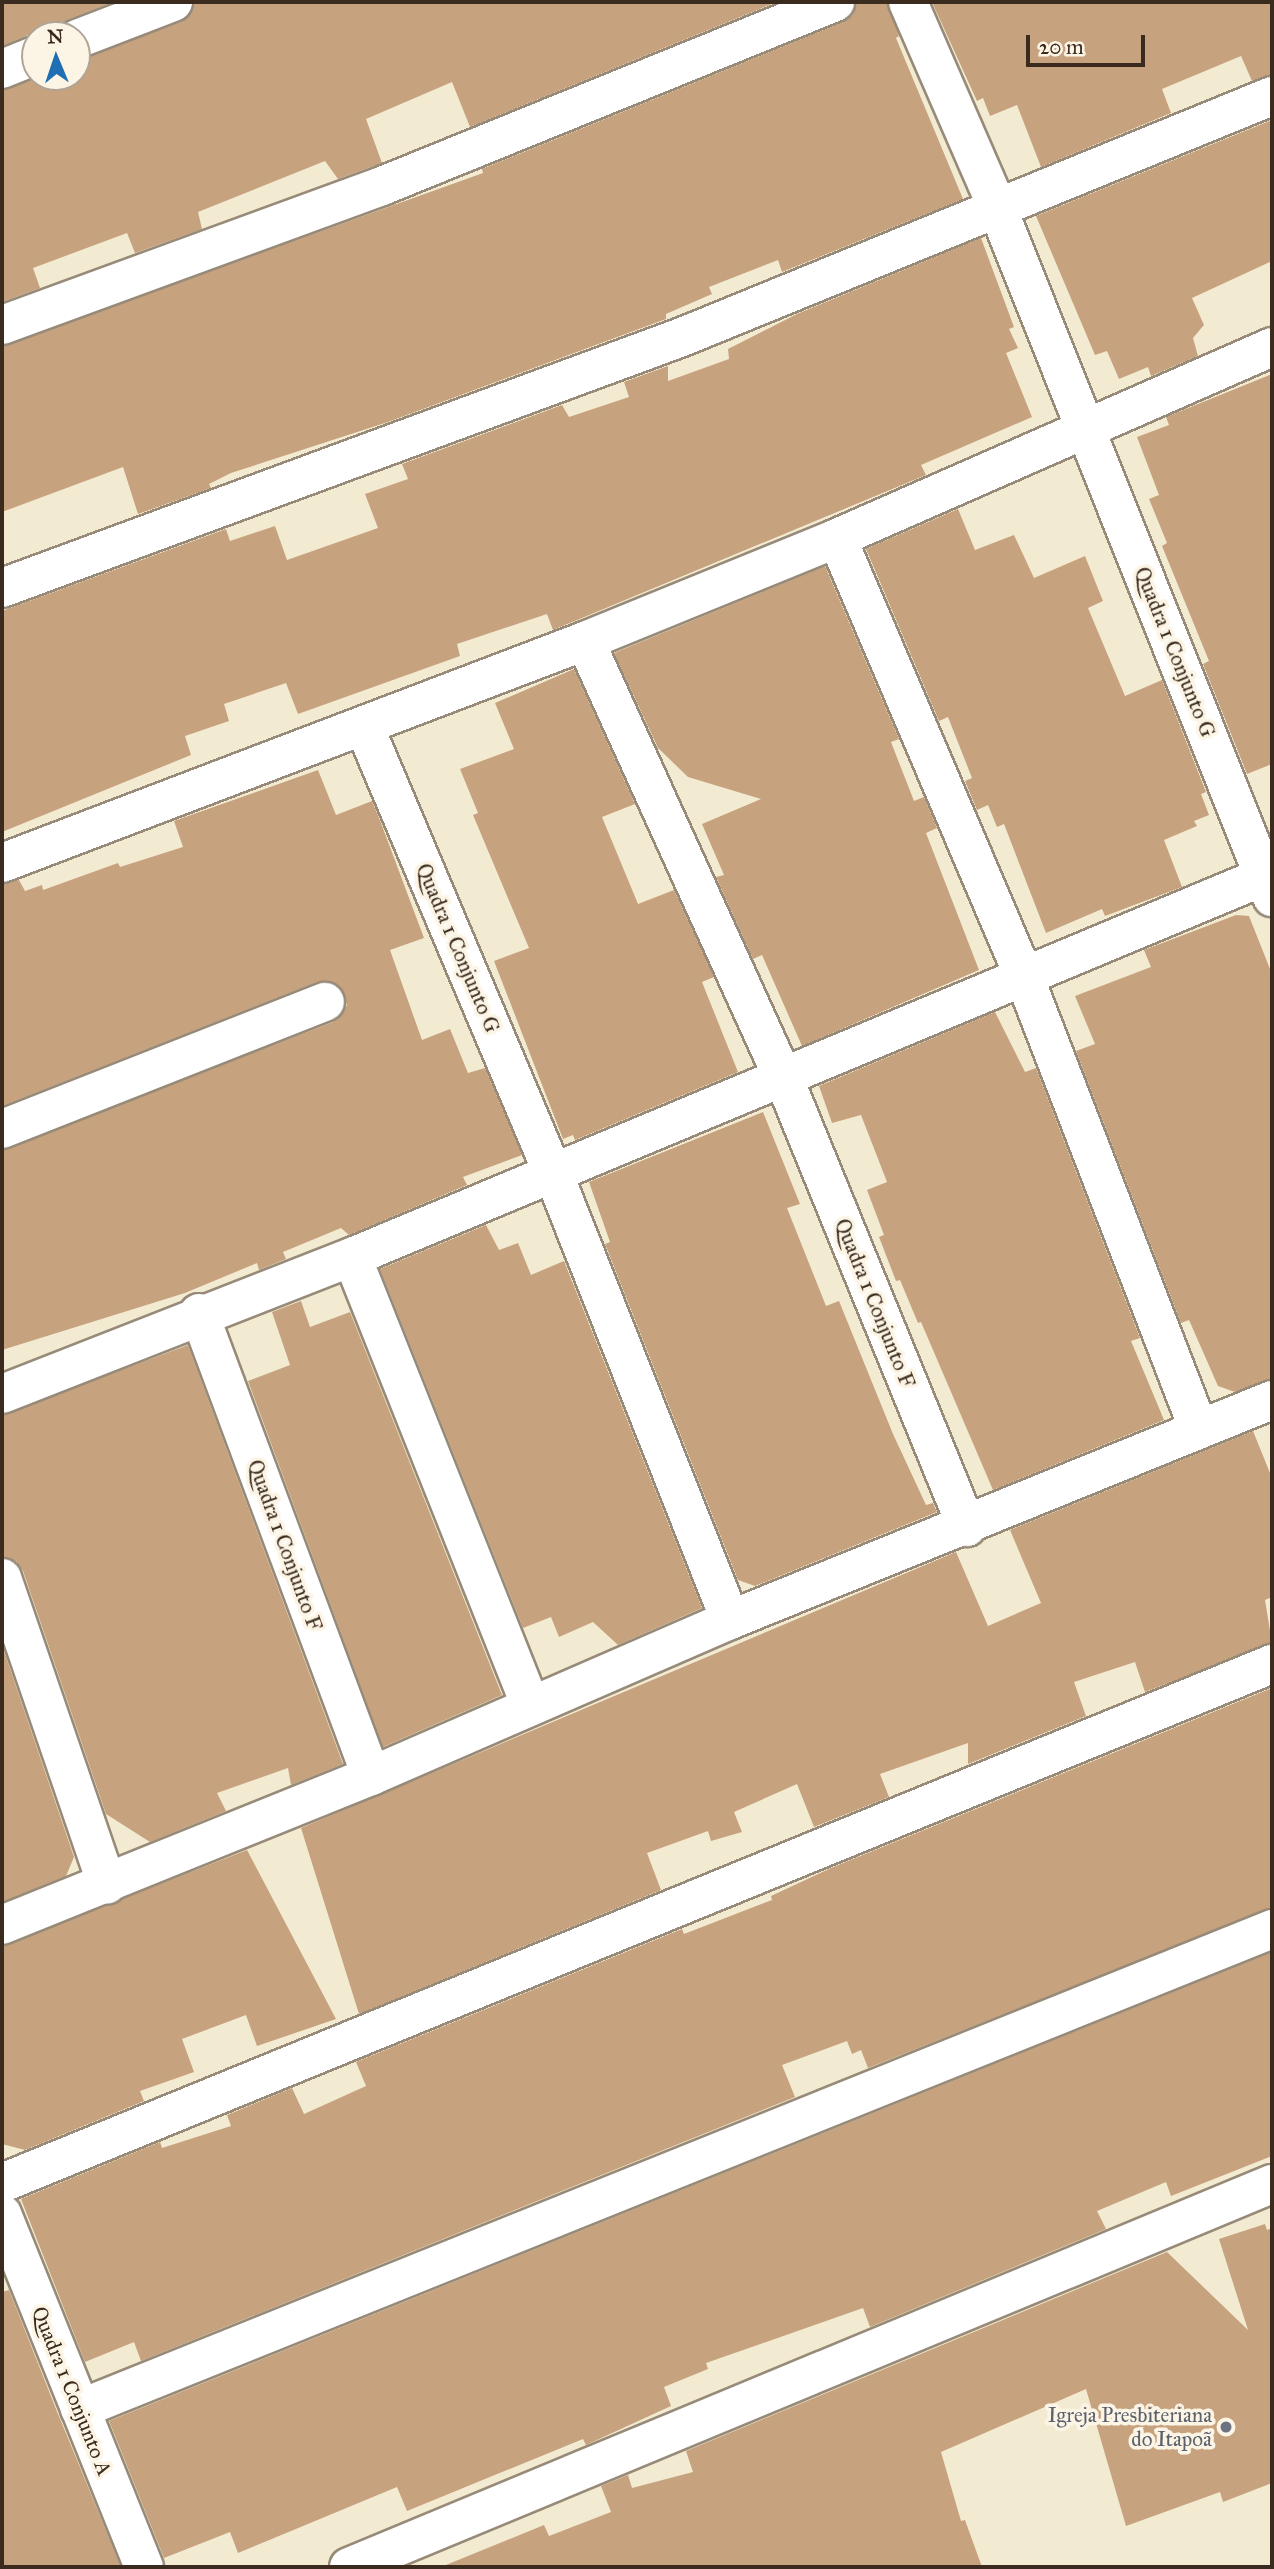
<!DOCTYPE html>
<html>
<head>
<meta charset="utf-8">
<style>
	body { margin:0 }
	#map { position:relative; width:1274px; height:2569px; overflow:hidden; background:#f3ebd1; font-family:"IM FELL Great Primer",serif }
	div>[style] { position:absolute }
	.building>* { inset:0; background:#c7a27f }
	.roads { filter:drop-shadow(2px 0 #978a78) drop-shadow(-2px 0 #978a78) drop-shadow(0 2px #978a78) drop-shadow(0 -2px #978a78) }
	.minor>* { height:38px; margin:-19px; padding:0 19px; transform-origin:19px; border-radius:19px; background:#fff }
	.dots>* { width:19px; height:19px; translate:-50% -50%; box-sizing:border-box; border:4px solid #fcf5e5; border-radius:50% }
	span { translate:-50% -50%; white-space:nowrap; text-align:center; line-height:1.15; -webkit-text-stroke:7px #fcf5e5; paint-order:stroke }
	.street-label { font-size:21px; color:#3b2a1e }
	.worship-label { font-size:21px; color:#5b616d }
	.right { translate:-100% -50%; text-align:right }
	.frame { position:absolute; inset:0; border:4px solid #3b2a1e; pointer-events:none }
	.north { position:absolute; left:21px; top:21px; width:70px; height:70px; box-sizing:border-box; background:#fcf5e5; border:2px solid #afa495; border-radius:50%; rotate:358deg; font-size:19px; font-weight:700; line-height:28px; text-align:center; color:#3b2a1e }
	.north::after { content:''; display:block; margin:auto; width:24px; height:32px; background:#1f6fb2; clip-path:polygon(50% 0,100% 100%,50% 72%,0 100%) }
	.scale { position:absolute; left:1026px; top:35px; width:119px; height:32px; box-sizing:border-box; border:4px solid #3b2a1e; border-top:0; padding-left:9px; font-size:21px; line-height:24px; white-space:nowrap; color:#3b2a1e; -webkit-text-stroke:5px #fcf5e5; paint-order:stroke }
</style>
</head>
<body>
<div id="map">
	<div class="building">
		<div style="clip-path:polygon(2px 2px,113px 2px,69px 19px,56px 35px,28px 35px,2px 46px)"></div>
		<div style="clip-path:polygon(194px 2px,777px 2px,470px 127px,452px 82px,366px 119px,382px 163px,338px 179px,325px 161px,198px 212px,202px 229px,135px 253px,127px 233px,33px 268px,40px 288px,2px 302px,2px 90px,41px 77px,77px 77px,77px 60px,181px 22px,190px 15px)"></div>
		<div style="clip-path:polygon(856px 2px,887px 2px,899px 36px,896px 38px,963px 199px,782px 272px,778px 260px,709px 287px,712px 294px,666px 314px,666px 319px,388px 422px,231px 473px,209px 484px,211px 488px,138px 514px,123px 467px,2px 512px,2px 346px,483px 173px,482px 169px,843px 22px,853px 15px)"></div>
		<div style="clip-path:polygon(932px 2px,1272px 2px,1272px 75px,1252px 81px,1241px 56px,1162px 89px,1171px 113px,1041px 167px,1017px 105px,990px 116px,983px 98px,977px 101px)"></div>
		<div style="clip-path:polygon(1272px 120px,1272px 261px,1192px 298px,1204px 325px,1193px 338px,1198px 356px,1151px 376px,1148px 367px,1119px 379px,1107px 351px,1095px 355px,1036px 216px)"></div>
		<div style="clip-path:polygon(981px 238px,1014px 327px,1009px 329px,1018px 348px,1006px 353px,1032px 417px,921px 465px,926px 475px,553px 630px,547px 614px,457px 644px,460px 656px,298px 714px,286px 683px,224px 704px,229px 721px,185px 736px,191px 755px,2px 832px,2px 611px,226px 529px,230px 541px,275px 526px,287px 560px,378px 528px,365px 494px,408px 479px,402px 464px,562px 405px,569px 417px,629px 397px,624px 382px,668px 366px,668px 381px,729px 359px,728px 349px,797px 314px)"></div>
		<div style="clip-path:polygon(1272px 374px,1272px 764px,1247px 774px,1203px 664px,1209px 661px,1162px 546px,1167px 543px,1149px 499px,1159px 495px,1137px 437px,1169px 425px,1166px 417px)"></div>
		<div style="clip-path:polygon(958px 509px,975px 550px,1014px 535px,1034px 578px,1085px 556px,1103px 601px,1088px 608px,1125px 696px,1162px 680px,1206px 792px,1201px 794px,1209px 815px,1194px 821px,1197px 826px,1164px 840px,1182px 887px,1105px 916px,1102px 909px,1046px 933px,1004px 824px,997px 827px,988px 805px,977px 810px,965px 781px,972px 778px,948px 717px,939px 721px,866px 549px)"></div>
		<div style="clip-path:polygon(825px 566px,899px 739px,891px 742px,914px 801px,924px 797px,937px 828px,926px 833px,979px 970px,802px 1046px,762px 955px,753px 959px,716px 877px,724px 875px,702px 824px,761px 799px,688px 777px,658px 748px,614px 653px)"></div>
		<div style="clip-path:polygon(574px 669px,635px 804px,602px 817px,638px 904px,674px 890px,714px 977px,702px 982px,738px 1072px,575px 1140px,573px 1135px,563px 1139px,494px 961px,529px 948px,473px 815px,478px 813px,460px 769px,514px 749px,495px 703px)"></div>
		<div style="clip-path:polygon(318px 770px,336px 815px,372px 801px,381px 823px,424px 938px,390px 950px,422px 1040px,450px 1029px,468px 1073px,485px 1068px,522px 1155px,463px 1177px,467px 1185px,349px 1235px,341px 1228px,283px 1252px,286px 1259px,259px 1270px,257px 1263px,185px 1293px,2px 1350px,2px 1150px,333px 1022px,347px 1005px,338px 985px,317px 982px,2px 1106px,2px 884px,19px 880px,25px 891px,42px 885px,43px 890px,118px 863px,120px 867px,183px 847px,174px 821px)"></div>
		<div style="clip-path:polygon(1236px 915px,1249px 916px,1272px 974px,1272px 1379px,1235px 1392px,1218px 1386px,1189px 1320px,1181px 1323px,1076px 1051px,1095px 1044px,1075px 996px,1151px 967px,1144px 950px)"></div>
		<div style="clip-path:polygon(995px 1012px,1025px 1072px,1036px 1068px,1140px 1338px,1131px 1341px,1164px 1420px,993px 1490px,921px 1322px,918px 1323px,900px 1280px,896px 1281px,879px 1237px,884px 1235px,867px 1190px,887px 1182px,861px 1115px,832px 1123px,819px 1086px)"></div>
		<div style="clip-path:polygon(763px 1112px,800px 1204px,787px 1208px,826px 1306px,839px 1301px,893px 1434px,926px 1505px,933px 1503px,937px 1512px,755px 1586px,738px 1580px,605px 1244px,610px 1242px,589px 1182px)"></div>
		<div style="clip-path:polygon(486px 1225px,499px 1250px,518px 1243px,531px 1275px,564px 1261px,702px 1608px,618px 1645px,593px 1622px,559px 1637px,551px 1617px,523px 1628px,380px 1269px)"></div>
		<div style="clip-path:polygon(301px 1301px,310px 1327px,350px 1312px,502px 1695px,383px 1747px,248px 1381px,290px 1365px,272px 1312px)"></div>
		<div style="clip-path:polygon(188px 1345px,343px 1764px,291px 1785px,288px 1768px,217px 1793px,226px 1811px,150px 1842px,106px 1814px,23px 1571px,16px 1561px,2px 1557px,2px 1415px)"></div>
		<div style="clip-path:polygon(1253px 1431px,1272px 1478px,1272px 1597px,1265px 1600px,1272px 1643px,1145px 1692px,1135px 1662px,1074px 1682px,1086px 1716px,968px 1764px,968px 1743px,880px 1774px,889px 1797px,814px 1827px,797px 1784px,734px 1812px,742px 1832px,711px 1841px,708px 1831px,647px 1853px,661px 1890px,359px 2014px,301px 1828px,956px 1552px,988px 1626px,1041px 1603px,1010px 1530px)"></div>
		<div style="clip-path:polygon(2px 1645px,74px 1857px,66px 1876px,2px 1902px)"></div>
		<div style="clip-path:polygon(1272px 1688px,1272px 1908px,868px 2068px,861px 2050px,852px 2054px,847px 2041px,782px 2065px,795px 2097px,141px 2361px,134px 2342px,85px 2362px,21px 2199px,160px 2142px,162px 2148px,231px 2126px,227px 2115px,292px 2088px,304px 2114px,366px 2086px,356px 2062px,682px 1929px,684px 1934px,772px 1900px,771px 1896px,831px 1868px)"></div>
		<div style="clip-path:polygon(247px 1850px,336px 2019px,257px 2046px,246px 2015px,182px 2039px,194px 2072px,140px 2091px,144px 2101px,25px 2150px,2px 2144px,2px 1946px)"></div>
		<div style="clip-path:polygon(1272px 1952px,1272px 2156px,1171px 2196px,1166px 2182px,1097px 2211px,1106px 2229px,870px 2327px,863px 2308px,706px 2363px,708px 2369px,664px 2387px,671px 2406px,586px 2445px,583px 2439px,407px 2511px,397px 2487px,238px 2553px,230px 2532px,164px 2558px,109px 2421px)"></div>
		<div style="clip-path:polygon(1265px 2224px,1267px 2230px,1272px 2228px,1272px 2483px,1223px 2502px,1220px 2492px,1126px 2526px,1086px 2389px,941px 2452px,961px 2521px,965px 2520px,982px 2567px,441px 2567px,544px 2525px,549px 2536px,611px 2512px,601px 2486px,628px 2475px,632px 2488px,693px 2472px,686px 2451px,1167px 2252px,1248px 2330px,1219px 2239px)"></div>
		<div style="clip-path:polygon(9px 2290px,56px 2409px,121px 2567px,2px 2567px,2px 2292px)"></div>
	</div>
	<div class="roads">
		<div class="minor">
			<div style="left:908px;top:2px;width:223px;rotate:66.5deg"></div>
			<div style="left:997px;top:207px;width:743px;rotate:68.27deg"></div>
			<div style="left:77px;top:39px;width:103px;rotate:-21.1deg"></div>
			<div style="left:2px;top:69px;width:35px;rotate:-22deg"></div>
			<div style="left:2px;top:325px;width:405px;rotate:-20.1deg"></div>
			<div style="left:382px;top:186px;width:489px;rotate:-22.1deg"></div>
			<div style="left:837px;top:538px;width:479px;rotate:66.9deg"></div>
			<div style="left:1025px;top:979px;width:483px;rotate:68.9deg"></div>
			<div style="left:2px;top:588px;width:725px;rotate:-20.26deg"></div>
			<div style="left:682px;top:337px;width:637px;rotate:-22.22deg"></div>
			<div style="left:585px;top:641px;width:481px;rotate:65.6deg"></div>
			<div style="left:784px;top:1079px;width:484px;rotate:67.8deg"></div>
			<div style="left:364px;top:726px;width:482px;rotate:67.1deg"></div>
			<div style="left:552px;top:1170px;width:484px;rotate:68.4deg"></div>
			<div style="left:2px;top:863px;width:624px;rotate:-20.85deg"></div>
			<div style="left:585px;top:641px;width:272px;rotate:-22.2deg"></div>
			<div style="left:837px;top:538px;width:475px;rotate:-23.7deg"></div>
			<div style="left:2px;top:1129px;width:347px;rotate:-21.5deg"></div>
			<div style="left:352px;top:1257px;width:482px;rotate:68.3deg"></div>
			<div style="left:199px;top:1313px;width:494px;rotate:69.6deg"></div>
			<div style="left:2px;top:1394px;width:376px;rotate:-21.4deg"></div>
			<div style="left:352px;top:1257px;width:997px;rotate:-22.66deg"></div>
			<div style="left:2px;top:1578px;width:324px;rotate:71.1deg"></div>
			<div style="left:2px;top:1925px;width:398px;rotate:-22deg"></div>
			<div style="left:371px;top:1776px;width:391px;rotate:-23.5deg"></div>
			<div style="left:730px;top:1620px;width:585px;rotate:-22.09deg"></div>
			<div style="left:2px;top:2183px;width:1372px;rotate:-22.23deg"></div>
			<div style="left:2px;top:2214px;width:380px;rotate:68.1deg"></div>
			<div style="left:80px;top:2409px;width:1285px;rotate:-21.93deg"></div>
			<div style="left:349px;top:2567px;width:999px;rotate:-22.54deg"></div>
		</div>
	</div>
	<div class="dots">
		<div style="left:1226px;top:2427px;background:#6b7280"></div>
	</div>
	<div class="street-label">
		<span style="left:1175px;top:652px;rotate:68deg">Quadra 1 Conjunto G</span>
		<span style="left:458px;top:948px;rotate:67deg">Quadra 1 Conjunto G</span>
		<span style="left:875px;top:1303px;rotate:68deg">Quadra 1 Conjunto F</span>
		<span style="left:285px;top:1545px;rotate:70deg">Quadra 1 Conjunto F</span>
		<span style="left:72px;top:2391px;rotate:68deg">Quadra 1 Conjunto A</span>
	</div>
	<div class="worship-label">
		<span class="right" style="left:1212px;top:2427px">Igreja Presbiteriana<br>do Itapoã</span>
	</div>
	<div class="frame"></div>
	<div class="north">N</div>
	<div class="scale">20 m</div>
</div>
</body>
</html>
